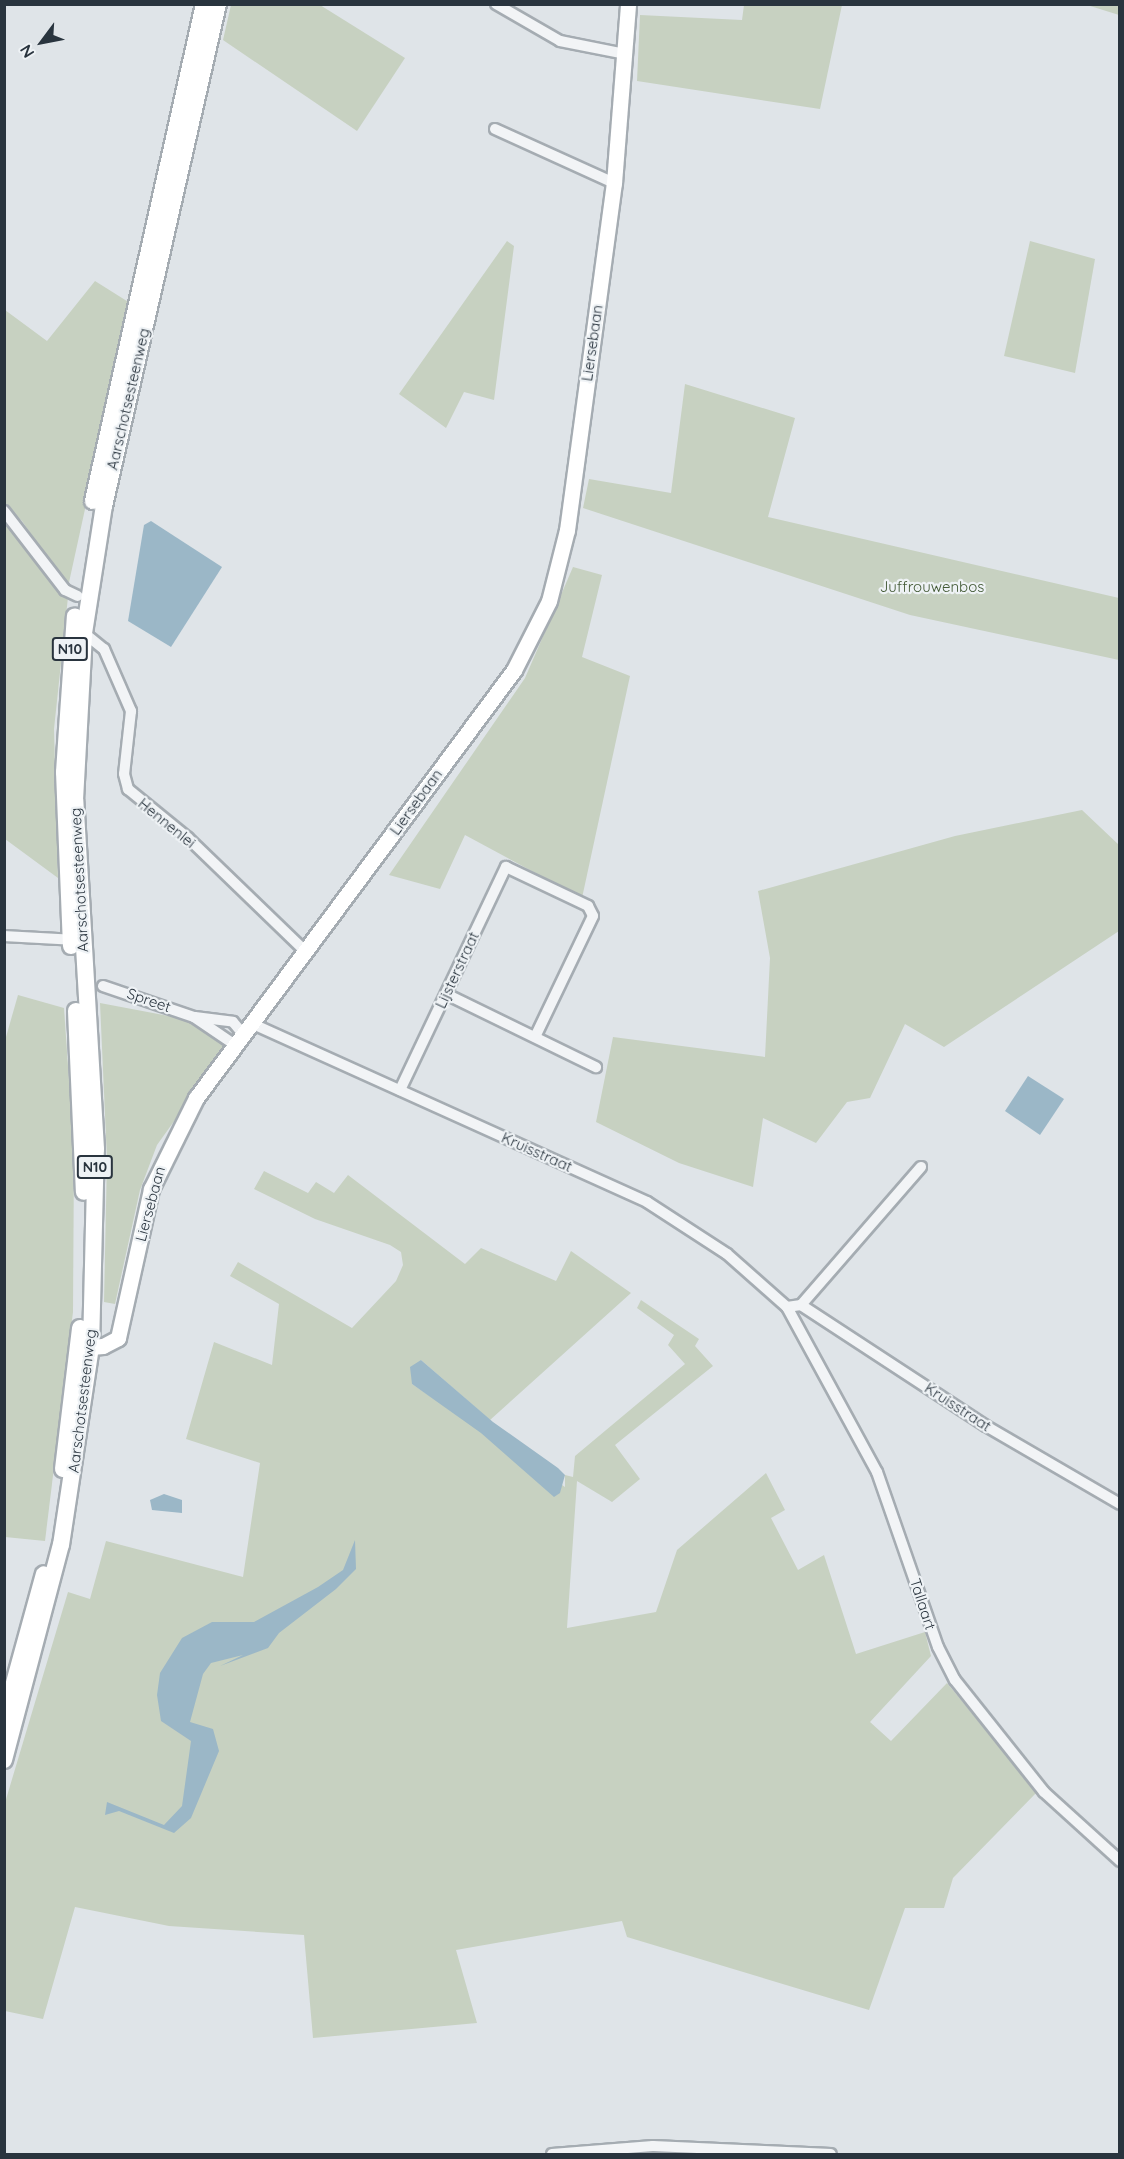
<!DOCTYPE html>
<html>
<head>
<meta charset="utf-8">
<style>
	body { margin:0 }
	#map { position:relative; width:1124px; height:2159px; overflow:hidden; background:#dfe4e8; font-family:Quicksand,sans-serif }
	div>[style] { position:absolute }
	.green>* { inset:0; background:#c7d1c1 }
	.water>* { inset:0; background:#9bb7c7 }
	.roads { filter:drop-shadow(2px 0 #a5acb2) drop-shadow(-2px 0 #a5acb2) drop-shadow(0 2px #a5acb2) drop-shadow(0 -2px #a5acb2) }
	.street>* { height:10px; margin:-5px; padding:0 5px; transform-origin:5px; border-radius:5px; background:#f2f4f6 }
	.secondary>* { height:15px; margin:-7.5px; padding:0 7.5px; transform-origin:7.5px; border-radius:7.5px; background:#fff }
	.primary>* { height:16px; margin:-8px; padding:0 8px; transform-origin:8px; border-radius:8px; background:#fff }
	span { translate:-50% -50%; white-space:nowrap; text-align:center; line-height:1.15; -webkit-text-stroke:4.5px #eef2f5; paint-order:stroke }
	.shield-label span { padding:2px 4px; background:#eef2f5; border:2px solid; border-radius:4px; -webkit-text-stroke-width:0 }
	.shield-label { font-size:14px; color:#29343e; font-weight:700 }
	.street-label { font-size:15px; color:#29343e }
	.park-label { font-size:15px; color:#435a36 }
	.frame { position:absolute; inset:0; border:6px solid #29343e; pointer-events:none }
	.north { position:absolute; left:12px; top:12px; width:60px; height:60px; -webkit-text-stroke:4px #eef2f5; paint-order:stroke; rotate:238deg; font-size:16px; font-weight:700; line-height:24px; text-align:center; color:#29343e }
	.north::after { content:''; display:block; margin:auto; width:21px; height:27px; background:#29343e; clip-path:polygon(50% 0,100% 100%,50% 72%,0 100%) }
</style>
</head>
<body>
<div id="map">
	<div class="green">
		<div style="clip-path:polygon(231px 5px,320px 5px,405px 58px,357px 131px,223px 40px)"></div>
		<div style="clip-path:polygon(744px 5px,842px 5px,820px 109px,637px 81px,640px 15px,742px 20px)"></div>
		<div style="clip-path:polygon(1087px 5px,1119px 5px,1119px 15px)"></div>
		<div style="clip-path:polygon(507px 241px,514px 246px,494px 400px,464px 392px,446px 428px,399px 394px)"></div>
		<div style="clip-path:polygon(1030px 241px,1095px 259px,1075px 373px,1004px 356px)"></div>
		<div style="clip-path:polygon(95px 281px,130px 303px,68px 587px,22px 521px,5px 506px,5px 310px,47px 341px)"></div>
		<div style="clip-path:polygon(685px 384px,795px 418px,768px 517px,1119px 598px,1119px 660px,910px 615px,583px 508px,589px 479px,671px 493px)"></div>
		<div style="clip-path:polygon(5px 517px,59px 593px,68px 597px,54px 729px,58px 878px,5px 839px)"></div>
		<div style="clip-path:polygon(573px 567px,602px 575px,582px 657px,630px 676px,582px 898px,465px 835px,440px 889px,389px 875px,525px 678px)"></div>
		<div style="clip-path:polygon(1082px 810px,1119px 845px,1119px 931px,944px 1047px,905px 1024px,870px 1098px,847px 1102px,816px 1143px,763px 1118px,753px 1187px,679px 1163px,596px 1122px,613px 1037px,765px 1057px,770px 958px,758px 891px,955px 836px)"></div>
		<div style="clip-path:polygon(18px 995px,64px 1008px,74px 1153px,73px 1312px,45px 1541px,5px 1537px,4px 1044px)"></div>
		<div style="clip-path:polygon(100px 1003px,190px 1020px,228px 1046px,157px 1145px,140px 1190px,115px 1304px,104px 1302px,107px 1159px)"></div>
		<div style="clip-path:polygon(264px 1171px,308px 1193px,316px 1182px,334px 1193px,348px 1175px,465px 1264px,481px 1248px,556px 1281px,571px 1251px,631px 1293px,490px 1420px,421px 1360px,412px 1384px,565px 1487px,565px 1475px,573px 1477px,575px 1456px,685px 1364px,668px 1345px,674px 1335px,637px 1308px,641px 1300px,699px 1339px,695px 1346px,713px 1366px,615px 1445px,640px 1479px,612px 1502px,577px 1481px,567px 1628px,656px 1612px,677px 1550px,766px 1473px,785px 1510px,771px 1518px,798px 1570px,824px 1555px,856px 1654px,925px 1632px,931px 1656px,870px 1722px,891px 1741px,947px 1683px,1037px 1792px,953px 1878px,944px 1908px,905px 1908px,869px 2010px,627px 1937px,622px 1921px,456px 1950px,477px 2023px,313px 2038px,304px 1935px,169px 1926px,75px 1907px,43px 2019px,5px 2011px,4px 1806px,68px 1592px,90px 1599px,106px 1541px,243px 1577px,260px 1463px,186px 1439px,214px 1342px,272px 1365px,279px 1304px,230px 1276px,238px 1262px,352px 1328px,396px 1281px,403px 1265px,401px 1252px,390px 1245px,315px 1219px,254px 1189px)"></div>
	</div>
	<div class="water">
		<div style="clip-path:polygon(151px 521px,222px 567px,171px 647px,128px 621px,144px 525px)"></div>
		<div style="clip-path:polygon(1028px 1076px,1064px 1099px,1040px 1135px,1005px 1111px)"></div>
		<div style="clip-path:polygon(421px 1360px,493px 1422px,558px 1468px,565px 1475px,560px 1493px,554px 1497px,481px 1433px,412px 1384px,410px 1367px)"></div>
		<div style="clip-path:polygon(164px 1494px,182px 1500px,182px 1513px,152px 1510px,150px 1500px)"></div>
		<div style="clip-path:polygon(355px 1540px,356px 1569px,336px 1589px,279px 1633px,268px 1648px,220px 1666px,243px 1655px,211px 1663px,203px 1674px,190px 1722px,213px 1729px,219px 1751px,191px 1818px,174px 1833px,119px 1811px,105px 1815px,107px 1802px,164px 1825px,182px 1806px,191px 1741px,161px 1721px,157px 1695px,160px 1673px,182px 1638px,212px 1622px,254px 1622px,318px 1587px,343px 1570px)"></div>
	</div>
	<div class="roads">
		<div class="street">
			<div style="left:496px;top:4px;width:74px;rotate:30deg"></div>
			<div style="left:560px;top:41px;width:66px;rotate:11.3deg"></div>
			<div style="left:495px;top:129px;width:131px;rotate:24.4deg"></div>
			<div style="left:4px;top:511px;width:100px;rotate:52.3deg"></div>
			<div style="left:65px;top:590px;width:14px;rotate:25deg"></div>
			<div style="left:84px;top:633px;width:26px;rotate:39deg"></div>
			<div style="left:104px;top:649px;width:68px;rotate:66.5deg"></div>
			<div style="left:131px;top:711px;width:63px;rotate:96.3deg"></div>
			<div style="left:124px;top:774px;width:16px;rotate:75deg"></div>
			<div style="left:128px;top:789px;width:77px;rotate:39.2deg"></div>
			<div style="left:188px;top:838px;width:164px;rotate:44deg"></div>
			<div style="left:4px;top:936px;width:72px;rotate:3.2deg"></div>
			<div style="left:103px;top:986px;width:96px;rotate:18.8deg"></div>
			<div style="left:194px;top:1017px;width:50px;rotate:34.3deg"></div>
			<div style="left:446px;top:994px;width:167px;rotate:26deg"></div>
			<div style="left:195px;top:1017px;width:38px;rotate:7deg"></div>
			<div style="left:233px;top:1022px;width:16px;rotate:50deg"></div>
			<div style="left:253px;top:1024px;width:432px;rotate:24.3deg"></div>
			<div style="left:647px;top:1202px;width:95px;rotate:33deg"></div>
			<div style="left:727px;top:1254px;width:80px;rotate:41.5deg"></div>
			<div style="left:787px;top:1307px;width:14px;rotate:-8deg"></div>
			<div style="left:801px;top:1305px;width:221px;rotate:33.2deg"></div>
			<div style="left:986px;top:1426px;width:155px;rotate:30.2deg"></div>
			<div style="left:400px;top:1090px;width:247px;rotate:-64.6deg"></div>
			<div style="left:506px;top:867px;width:91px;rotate:25.4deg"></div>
			<div style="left:588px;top:906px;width:11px;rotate:63deg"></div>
			<div style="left:593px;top:916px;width:134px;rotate:115.6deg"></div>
			<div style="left:801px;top:1305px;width:183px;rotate:-49deg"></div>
			<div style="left:787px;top:1307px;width:188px;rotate:61.4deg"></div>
			<div style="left:877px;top:1472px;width:185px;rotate:70.8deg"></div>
			<div style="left:938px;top:1647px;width:37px;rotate:63deg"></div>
			<div style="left:955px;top:1680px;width:143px;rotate:51.5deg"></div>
			<div style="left:1044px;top:1792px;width:103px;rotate:42.2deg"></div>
			<div style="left:552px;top:2154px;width:101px;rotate:-4.5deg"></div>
			<div style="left:653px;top:2146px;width:178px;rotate:2.6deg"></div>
		</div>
		<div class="secondary">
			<div style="left:79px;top:1348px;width:24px;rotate:-5deg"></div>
			<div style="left:103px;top:1346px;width:17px;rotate:-28deg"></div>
			<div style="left:118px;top:1338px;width:153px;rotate:-77.5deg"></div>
			<div style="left:151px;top:1189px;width:102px;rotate:-63.7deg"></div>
			<div style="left:196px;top:1098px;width:533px;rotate:-53.39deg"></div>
			<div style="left:514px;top:670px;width:77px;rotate:-63.1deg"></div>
			<div style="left:549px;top:601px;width:73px;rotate:-75.8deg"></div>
			<div style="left:567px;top:530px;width:350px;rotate:-82.3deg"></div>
			<div style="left:614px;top:183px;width:180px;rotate:-85.5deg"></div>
		</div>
		<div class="primary">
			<div style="left:93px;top:501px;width:509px;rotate:-77.41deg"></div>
			<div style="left:71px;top:946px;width:174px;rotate:-92.3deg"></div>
			<div style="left:64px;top:772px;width:156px;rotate:-86deg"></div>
			<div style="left:76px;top:1011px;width:181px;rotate:87.5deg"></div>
			<div style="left:63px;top:1469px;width:142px;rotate:-83.1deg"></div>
			<div style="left:4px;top:1719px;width:150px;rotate:-74.6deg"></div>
			<div style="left:4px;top:1760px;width:222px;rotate:-75.2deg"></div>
			<div style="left:61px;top:1545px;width:200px;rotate:-81.4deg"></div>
			<div style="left:91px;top:1347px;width:198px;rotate:-88.6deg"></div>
			<div style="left:96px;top:1149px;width:350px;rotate:-93.4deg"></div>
			<div style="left:75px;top:800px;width:167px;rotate:-86.9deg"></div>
			<div style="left:84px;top:633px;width:129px;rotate:-81.1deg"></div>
			<div style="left:104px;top:506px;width:515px;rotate:-77.21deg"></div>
		</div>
	</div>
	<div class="shield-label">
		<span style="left:70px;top:649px">N10</span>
		<span style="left:95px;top:1167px">N10</span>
	</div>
	<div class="street-label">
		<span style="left:592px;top:343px;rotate:-82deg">Liersebaan</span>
		<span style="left:128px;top:399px;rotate:-77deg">Aarschotsesteenweg</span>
		<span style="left:416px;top:802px;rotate:-54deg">Liersebaan</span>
		<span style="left:167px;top:823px;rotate:39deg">Hennenlei</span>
		<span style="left:79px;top:880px;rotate:-93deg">Aarschotsesteenweg</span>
		<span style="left:457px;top:970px;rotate:-65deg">Lijsterstraat</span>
		<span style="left:149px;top:1000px;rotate:19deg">Spreet</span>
		<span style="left:537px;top:1152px;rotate:24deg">Kruisstraat</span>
		<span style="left:150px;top:1204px;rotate:-75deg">Liersebaan</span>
		<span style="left:82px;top:1401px;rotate:-83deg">Aarschotsesteenweg</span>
		<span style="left:958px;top:1407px;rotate:33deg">Kruisstraat</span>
		<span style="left:923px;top:1604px;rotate:72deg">Tallaart</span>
	</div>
	<div class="park-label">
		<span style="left:932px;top:587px">Juffrouwenbos</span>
	</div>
	<div class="frame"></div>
	<div class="north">N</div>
</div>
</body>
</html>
